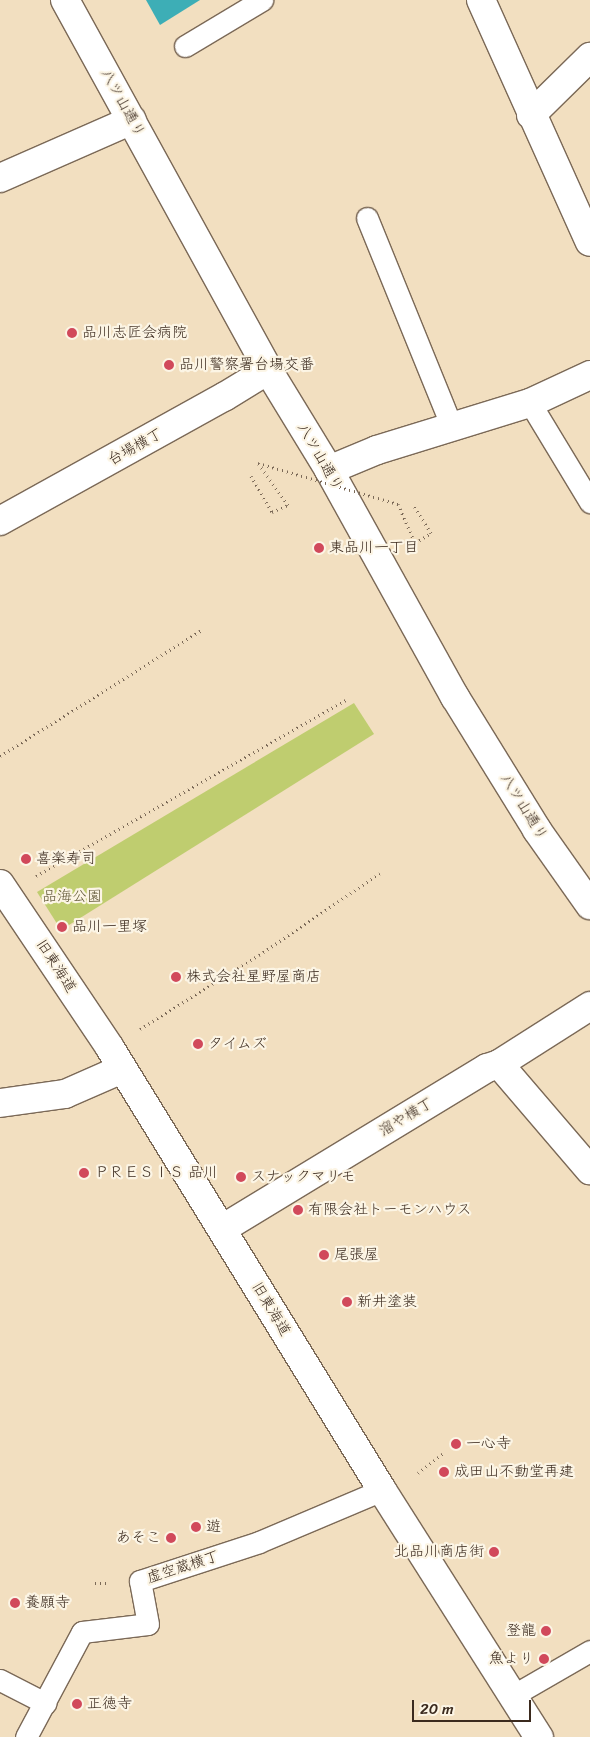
<!DOCTYPE html>
<html>
<head>
<meta charset="utf-8">
<style>
	body { margin:0 }
	#map { position:relative; width:590px; height:1737px; overflow:hidden; background:#f2dfc0; font-family:Sriracha,"Klee One",sans-serif }
	div>[style] { position:absolute }
	.green>* { inset:0; background:#bfcd6f }
	.water>* { inset:0; background:#3daeb6 }
	.path>* { height:3px; margin-top:-1.5px; transform-origin:0; background:repeating-linear-gradient(90deg,#7b6957 0 1px,transparent 0 5px) }
	.roads { filter:drop-shadow(1px 0 #7b6957) drop-shadow(-1px 0 #7b6957) drop-shadow(0 1px #7b6957) drop-shadow(0 -1px #7b6957) }
	.service>* { height:21px; margin:-10.5px; padding:0 10.5px; transform-origin:10.5px; border-radius:10.5px; background:#fff }
	.minor>* { height:28px; margin:-14px; padding:0 14px; transform-origin:14px; border-radius:14px; background:#fff }
	.tertiary>* { height:28px; margin:-14px; padding:0 14px; transform-origin:14px; border-radius:14px; background:#fff }
	.path-bridge>* { height:3px; margin-top:-1.5px; transform-origin:0; background:repeating-linear-gradient(90deg,#7b6957 0 1px,transparent 0 5px) }
	.dots>* { width:14px; height:14px; translate:-50% -50%; box-sizing:border-box; border:2px solid #fcf5e5; border-radius:50% }
	span { translate:-50% -50%; white-space:nowrap; text-align:center; line-height:1.15; -webkit-text-stroke:4.5px #fcf5e5; paint-order:stroke }
	.street-label { font-size:15px; color:#3b2a1e }
	.poi-label { font-size:15px; color:#3b2a1e }
	.left { translate:0 -50%; text-align:left }
	.right { translate:-100% -50%; text-align:right }
	.park-label { font-size:15px; color:#5c5332 }
	.scale { position:absolute; left:412px; top:1700px; width:119px; height:22px; box-sizing:border-box; border:2px solid #3b2a1e; border-top:0; padding-left:6px; font-size:15px; line-height:18px; white-space:nowrap; color:#3b2a1e; -webkit-text-stroke:4px #fcf5e5; paint-order:stroke }
</style>
</head>
<body>
<div id="map">
	<div class="green">
		<div style="clip-path:polygon(354px 703px,374px 734px,61px 930px,37px 892px)"></div>
	</div>
	<div class="water">
		<div style="clip-path:polygon(146px 0,200px 0,160px 25px)"></div>
	</div>
	<div class="path">
		<div style="left:251px;top:476px;width:42px;rotate:59.7deg"></div>
		<div style="left:272px;top:512px;width:17px;rotate:-24deg"></div>
		<div style="left:288px;top:505px;width:52px;rotate:-125.5deg"></div>
		<div style="left:398px;top:504px;width:43px;rotate:66.4deg"></div>
		<div style="left:415px;top:543px;width:19px;rotate:-32deg"></div>
		<div style="left:431px;top:533px;width:34px;rotate:-122deg"></div>
		<div style="left:0;top:756px;width:238px;rotate:-32deg"></div>
		<div style="left:36px;top:876px;width:358px;rotate:-29.6deg"></div>
		<div style="left:140px;top:1029px;width:140px;rotate:-31.9deg"></div>
		<div style="left:259px;top:955px;width:146px;rotate:-34.1deg"></div>
		<div style="left:418px;top:1473px;width:34px;rotate:-38deg"></div>
		<div style="left:95px;top:1583px;width:15px"></div>
	</div>
	<div class="roads">
		<div class="service">
			<div style="left:185px;top:46px;width:90px;rotate:-30.9deg"></div>
			<div style="left:367px;top:218px;width:226px;rotate:67.9deg"></div>
			<div style="left:530px;top:403px;width:116px;rotate:58.8deg"></div>
			<div style="left:0;top:1680px;width:51px;rotate:27.1deg"></div>
			<div style="left:512px;top:1696px;width:90px;rotate:-30deg"></div>
			<div style="left:26px;top:1737px;width:119px;rotate:-61.9deg"></div>
			<div style="left:82px;top:1632px;width:66px;rotate:-6.9deg"></div>
			<div style="left:148px;top:1624px;width:44px;rotate:-100.5deg"></div>
			<div style="left:140px;top:1581px;width:125px;rotate:-18.1deg"></div>
			<div style="left:259px;top:1542px;width:134px;rotate:-22.9deg"></div>
		</div>
		<div class="minor">
			<div style="left:481px;top:0;width:265px;rotate:65.8deg"></div>
			<div style="left:531px;top:115px;width:83px;rotate:-44.5deg"></div>
			<div style="left:0;top:178px;width:144px;rotate:-23.7deg"></div>
			<div style="left:329px;top:470px;width:52px;rotate:-22.6deg"></div>
			<div style="left:377px;top:450px;width:160px;rotate:-17.1deg"></div>
			<div style="left:530px;top:403px;width:66px;rotate:-25deg"></div>
			<div style="left:0;top:521px;width:256px;rotate:-29deg"></div>
			<div style="left:224px;top:397px;width:52px;rotate:-31.5deg"></div>
			<div style="left:499px;top:1064px;width:140px;rotate:49.4deg"></div>
			<div style="left:0;top:1103px;width:66px;rotate:-7.9deg"></div>
			<div style="left:65px;top:1094px;width:62px;rotate:-23.7deg"></div>
			<div style="left:222px;top:1229px;width:310px;rotate:-31.3deg"></div>
			<div style="left:487px;top:1068px;width:13px;rotate:-18deg"></div>
			<div style="left:499px;top:1064px;width:108px;rotate:-32.5deg"></div>
		</div>
		<div class="tertiary">
			<div style="left:65px;top:0;width:422px;rotate:61.2deg"></div>
			<div style="left:268px;top:370px;width:117px;rotate:58.6deg"></div>
			<div style="left:329px;top:470px;width:260px;rotate:61deg"></div>
			<div style="left:455px;top:697px;width:156px;rotate:58.3deg"></div>
			<div style="left:537px;top:830px;width:92px;rotate:54.8deg"></div>
			<div style="left:0;top:884px;width:197px;rotate:56.1deg"></div>
			<div style="left:110px;top:1048px;width:519px;rotate:58.39deg"></div>
			<div style="left:382px;top:1490px;width:293px;rotate:57.6deg"></div>
		</div>
	</div>
	<div class="path-bridge">
		<div style="left:258px;top:463px;width:146px;rotate:16.3deg"></div>
	</div>
	<div class="dots">
		<div style="left:72px;top:333px;background:#d1495b"></div>
		<div style="left:169px;top:365px;background:#d1495b"></div>
		<div style="left:319px;top:548px;background:#d1495b"></div>
		<div style="left:26px;top:859px;background:#d1495b"></div>
		<div style="left:62px;top:927px;background:#d1495b"></div>
		<div style="left:176px;top:977px;background:#d1495b"></div>
		<div style="left:198px;top:1044px;background:#d1495b"></div>
		<div style="left:84px;top:1173px;background:#d1495b"></div>
		<div style="left:241px;top:1177px;background:#d1495b"></div>
		<div style="left:298px;top:1210px;background:#d1495b"></div>
		<div style="left:324px;top:1255px;background:#d1495b"></div>
		<div style="left:347px;top:1302px;background:#d1495b"></div>
		<div style="left:456px;top:1444px;background:#d1495b"></div>
		<div style="left:444px;top:1472px;background:#d1495b"></div>
		<div style="left:196px;top:1527px;background:#d1495b"></div>
		<div style="left:171px;top:1538px;background:#d1495b"></div>
		<div style="left:494px;top:1552px;background:#d1495b"></div>
		<div style="left:15px;top:1603px;background:#d1495b"></div>
		<div style="left:546px;top:1631px;background:#d1495b"></div>
		<div style="left:544px;top:1659px;background:#d1495b"></div>
		<div style="left:77px;top:1704px;background:#d1495b"></div>
	</div>
	<div class="street-label">
		<span style="left:123px;top:103px;rotate:61deg">八ツ山通り</span>
		<span style="left:135px;top:447px;rotate:-29deg">台場横丁</span>
		<span style="left:320px;top:457px;rotate:60deg">八ツ山通り</span>
		<span style="left:524px;top:807px;rotate:58deg">八ツ山通り</span>
		<span style="left:56px;top:966px;rotate:57deg">旧東海道</span>
		<span style="left:406px;top:1117px;rotate:-31deg">溜や横丁</span>
		<span style="left:271px;top:1309px;rotate:59deg">旧東海道</span>
		<span style="left:183px;top:1567px;rotate:-18deg">虚空蔵横丁</span>
	</div>
	<div class="poi-label">
		<span class="left" style="left:82px;top:333px">品川志匠会病院</span>
		<span class="left" style="left:179px;top:365px">品川警察署台場交番</span>
		<span class="left" style="left:329px;top:548px">東品川一丁目</span>
		<span class="left" style="left:36px;top:859px">喜楽寿司</span>
		<span class="left" style="left:72px;top:927px">品川一里塚</span>
		<span class="left" style="left:186px;top:977px">株式会社星野屋商店</span>
		<span class="left" style="left:208px;top:1044px">タイムズ</span>
		<span class="left" style="left:94px;top:1173px">ＰＲＥＳＩＳ 品川</span>
		<span class="left" style="left:251px;top:1177px">スナックマリモ</span>
		<span class="left" style="left:308px;top:1210px">有限会社トーモンハウス</span>
		<span class="left" style="left:334px;top:1255px">尾張屋</span>
		<span class="left" style="left:357px;top:1302px">新井塗装</span>
		<span class="left" style="left:466px;top:1444px">一心寺</span>
		<span class="left" style="left:454px;top:1472px">成田山不動堂再建</span>
		<span class="left" style="left:206px;top:1527px">遊</span>
		<span class="right" style="left:161px;top:1538px">あそこ</span>
		<span class="right" style="left:484px;top:1552px">北品川商店街</span>
		<span class="left" style="left:25px;top:1603px">養願寺</span>
		<span class="right" style="left:536px;top:1631px">登龍</span>
		<span class="right" style="left:534px;top:1659px">魚より</span>
		<span class="left" style="left:87px;top:1704px">正徳寺</span>
	</div>
	<div class="park-label">
		<span style="left:72px;top:897px">品海公園</span>
	</div>
	<div class="scale">20 m</div>
</div>
</body>
</html>
